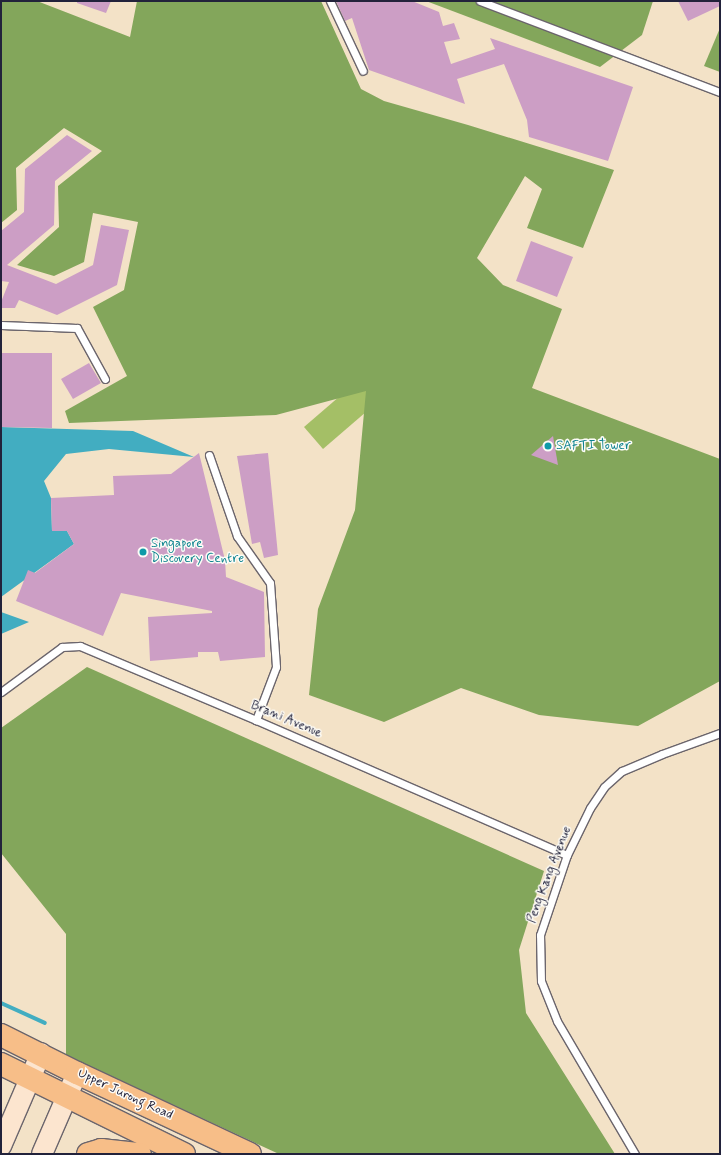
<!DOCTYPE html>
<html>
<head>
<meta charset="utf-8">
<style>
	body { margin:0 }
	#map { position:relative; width:721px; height:1155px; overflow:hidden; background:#f3e2c7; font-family:Mynerve,sans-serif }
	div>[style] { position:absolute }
	.green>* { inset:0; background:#a4bf66 }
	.forest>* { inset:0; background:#83a65b }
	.water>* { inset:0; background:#42adc1 }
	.stream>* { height:4px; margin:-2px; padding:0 2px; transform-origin:2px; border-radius:2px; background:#42adc1 }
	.building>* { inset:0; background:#cc9ec5 }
	.roads { filter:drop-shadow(1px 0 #6b656c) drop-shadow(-1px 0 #6b656c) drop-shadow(0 1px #6b656c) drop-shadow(0 -1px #6b656c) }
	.lane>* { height:7px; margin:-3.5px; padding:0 3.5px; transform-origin:3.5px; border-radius:3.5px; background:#fff }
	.secondary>* { height:20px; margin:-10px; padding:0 10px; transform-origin:10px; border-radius:10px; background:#fce5cf }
	.primary>* { height:22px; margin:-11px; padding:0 11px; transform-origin:11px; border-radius:11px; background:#f7be88 }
	.dots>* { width:11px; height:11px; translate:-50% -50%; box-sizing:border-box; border:2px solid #fdfcf7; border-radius:50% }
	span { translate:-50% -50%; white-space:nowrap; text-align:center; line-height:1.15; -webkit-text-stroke:3px #fdfcf7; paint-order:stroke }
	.culture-label { font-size:13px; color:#0d838f }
	.left { translate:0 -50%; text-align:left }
	.street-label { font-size:13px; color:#22223b }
	.frame { position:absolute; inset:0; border:2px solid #22223b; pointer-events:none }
</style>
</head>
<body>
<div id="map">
	<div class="green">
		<div style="clip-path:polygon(369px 371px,388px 393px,323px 449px,304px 427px)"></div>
	</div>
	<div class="forest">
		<div style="clip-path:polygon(1px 1px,37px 1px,130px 37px,137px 1px,321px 1px,361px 89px,384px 101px,468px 125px,614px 170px,583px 248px,527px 228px,542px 189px,525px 176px,477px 258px,503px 285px,562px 309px,532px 388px,720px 459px,720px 681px,638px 726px,539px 715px,461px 688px,384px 722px,309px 695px,318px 609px,355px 510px,366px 391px,276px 415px,69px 423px,65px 411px,127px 376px,93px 307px,124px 290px,138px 222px,93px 213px,84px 262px,54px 276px,17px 265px,59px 227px,58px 186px,102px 151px,64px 128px,16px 168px,17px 210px,1px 223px)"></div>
		<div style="clip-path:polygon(426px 1px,653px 1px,642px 35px,600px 67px)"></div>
		<div style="clip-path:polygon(720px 28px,720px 72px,704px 66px)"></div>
		<div style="clip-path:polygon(87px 667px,544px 871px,519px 950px,526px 1013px,615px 1154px,279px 1154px,66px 1055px,66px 934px,1px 853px,1px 728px)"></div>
	</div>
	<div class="water">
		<div style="clip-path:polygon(1px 427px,133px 431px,194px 457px,109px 449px,66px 454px,44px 481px,51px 498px,52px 531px,67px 531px,74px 544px,1px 597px)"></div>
		<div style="clip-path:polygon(1px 612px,29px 622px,1px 634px)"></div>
	</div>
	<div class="stream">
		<div style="left:1px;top:1003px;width:48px;rotate:24.4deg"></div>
	</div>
	<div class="building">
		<div style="clip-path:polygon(77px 1px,111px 1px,106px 13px,77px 3px)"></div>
		<div style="clip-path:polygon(336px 1px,412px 1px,439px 12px,443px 26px,454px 23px,460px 39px,444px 42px,451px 64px,495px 49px,490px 38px,633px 87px,608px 161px,529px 137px,527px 120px,504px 64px,457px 79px,465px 104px,369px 70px,352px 18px,345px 21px)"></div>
		<div style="clip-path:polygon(678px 1px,720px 1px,720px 6px,688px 21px)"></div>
		<div style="clip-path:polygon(67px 135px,92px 151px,55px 181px,54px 225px,7px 265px,56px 284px,93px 265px,101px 225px,129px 230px,117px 285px,57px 315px,19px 300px,15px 308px,1px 308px,1px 302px,9px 282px,1px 281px,1px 231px,24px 212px,25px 169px)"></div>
		<div style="clip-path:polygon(531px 241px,573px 257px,557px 297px,516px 281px)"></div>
		<div style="clip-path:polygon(1px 353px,52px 353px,52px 428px,1px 427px)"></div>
		<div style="clip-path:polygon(89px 363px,101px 383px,73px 399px,61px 379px)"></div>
		<div style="clip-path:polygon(553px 436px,558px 465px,531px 455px)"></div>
		<div style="clip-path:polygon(199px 453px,225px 560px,226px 577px,264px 592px,265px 657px,220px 661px,218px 652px,198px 652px,198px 657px,150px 661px,148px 617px,212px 613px,212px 611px,121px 593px,103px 636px,16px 601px,28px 570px,35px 573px,74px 544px,67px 531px,52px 531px,51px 498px,114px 495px,113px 476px,171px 474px)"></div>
		<div style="clip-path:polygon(268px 453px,278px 555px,264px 558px,260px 542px,252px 544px,237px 456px)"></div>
	</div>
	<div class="roads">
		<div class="lane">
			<div style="left:330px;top:1px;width:77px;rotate:64.8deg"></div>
			<div style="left:480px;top:1px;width:257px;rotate:20.8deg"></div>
			<div style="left:1px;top:325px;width:76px;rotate:2.3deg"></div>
			<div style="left:77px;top:328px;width:58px;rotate:61.2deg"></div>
			<div style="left:209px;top:455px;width:86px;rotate:70.9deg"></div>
			<div style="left:237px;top:536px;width:57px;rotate:54.9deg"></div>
			<div style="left:270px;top:583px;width:84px;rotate:85.9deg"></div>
			<div style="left:276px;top:667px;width:57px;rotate:110.7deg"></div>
			<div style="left:1px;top:692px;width:76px;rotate:-36.4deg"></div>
			<div style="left:62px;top:647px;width:18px;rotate:-3deg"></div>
			<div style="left:80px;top:646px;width:191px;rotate:22.8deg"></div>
			<div style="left:256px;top:720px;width:339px;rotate:23.5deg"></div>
			<div style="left:635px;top:1154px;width:154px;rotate:-120.4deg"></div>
			<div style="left:557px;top:1021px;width:43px;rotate:-111.8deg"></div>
			<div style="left:541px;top:981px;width:46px;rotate:-91.2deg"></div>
			<div style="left:540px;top:935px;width:84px;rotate:-71.4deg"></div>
			<div style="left:567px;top:855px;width:52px;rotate:-63.9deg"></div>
			<div style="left:590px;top:808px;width:25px;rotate:-56deg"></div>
			<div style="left:604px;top:787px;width:24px;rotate:-42deg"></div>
			<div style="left:622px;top:771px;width:43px;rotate:-23deg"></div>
			<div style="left:662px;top:754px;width:62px;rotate:-19.9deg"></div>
		</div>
		<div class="secondary">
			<div style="left:1px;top:1146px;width:101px;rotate:-66.7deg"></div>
			<div style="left:42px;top:1154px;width:88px;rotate:-66.6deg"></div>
		</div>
		<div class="primary">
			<div style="left:1px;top:1035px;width:85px;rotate:26.6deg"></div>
			<div style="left:77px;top:1073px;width:191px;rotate:25.1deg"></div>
			<div style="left:1px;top:1064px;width:204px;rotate:26.2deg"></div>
			<div style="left:88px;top:1154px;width:14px;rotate:-17deg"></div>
			<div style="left:101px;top:1150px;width:39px;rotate:6deg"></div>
		</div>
	</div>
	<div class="dots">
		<div style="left:548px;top:446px;background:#0f9aa8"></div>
		<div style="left:143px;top:552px;background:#0f9aa8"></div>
	</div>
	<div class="culture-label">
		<span class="left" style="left:556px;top:446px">SAFTI Tower</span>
		<span class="left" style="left:151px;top:552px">Singapore<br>Discovery Centre</span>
	</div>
	<div class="street-label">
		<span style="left:286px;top:720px;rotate:23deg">Brani Avenue</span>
		<span style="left:550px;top:875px;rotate:-69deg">Peng Kang Avenue</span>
		<span style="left:125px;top:1095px;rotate:25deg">Upper Jurong Road</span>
	</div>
	<div class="frame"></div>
</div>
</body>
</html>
